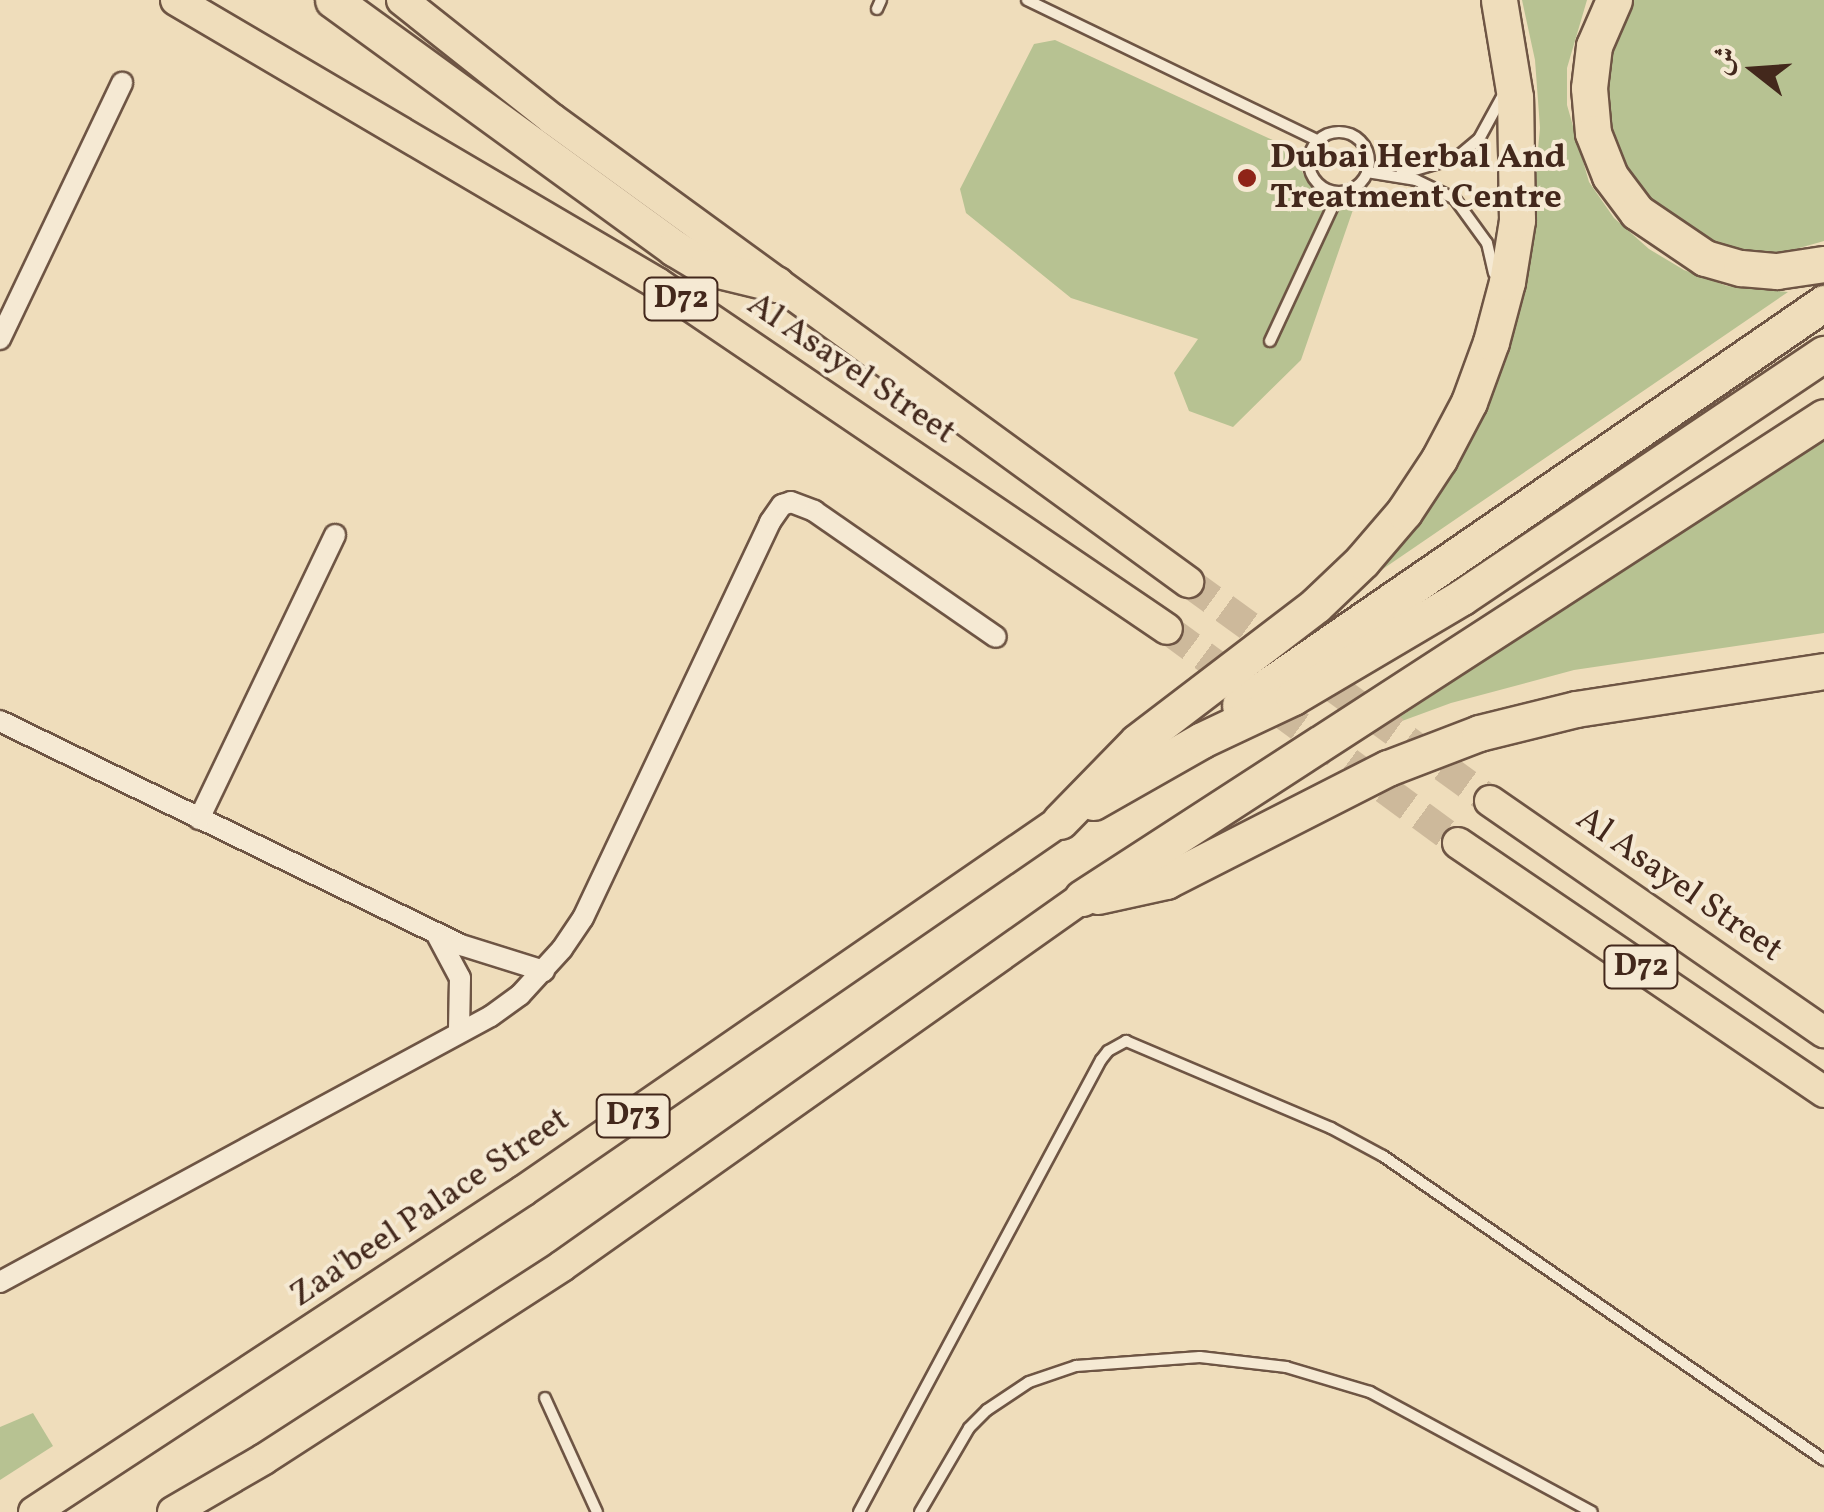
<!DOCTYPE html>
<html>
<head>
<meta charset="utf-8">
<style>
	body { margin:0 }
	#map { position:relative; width:1824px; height:1512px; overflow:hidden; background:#efddbb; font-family:Vollkorn,Amiri,serif }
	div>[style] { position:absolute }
	.green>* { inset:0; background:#b7c292 }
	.primary-tunnel>* { height:30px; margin-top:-15px; transform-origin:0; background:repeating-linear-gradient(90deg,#cdb99b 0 30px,transparent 0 45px) }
	.roads { filter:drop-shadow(2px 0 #6e5544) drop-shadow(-2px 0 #6e5544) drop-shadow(0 2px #6e5544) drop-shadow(0 -2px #6e5544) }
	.service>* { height:10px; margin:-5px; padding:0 5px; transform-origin:5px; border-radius:5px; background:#f5e9d3 }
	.service>.ring { margin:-5px; padding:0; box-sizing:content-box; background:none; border:10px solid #f5e9d3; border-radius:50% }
	.minor>* { height:20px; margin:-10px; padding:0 10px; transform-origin:10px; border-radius:10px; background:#f5e9d3 }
	.primary>* { height:30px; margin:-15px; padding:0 15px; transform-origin:15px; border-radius:15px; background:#efddbb }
	.motorway>* { height:35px; margin:-17.5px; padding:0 17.5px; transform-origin:17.5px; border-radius:17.5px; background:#efddbb }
	.dots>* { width:28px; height:28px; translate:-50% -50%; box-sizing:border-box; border:5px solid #f5e9d3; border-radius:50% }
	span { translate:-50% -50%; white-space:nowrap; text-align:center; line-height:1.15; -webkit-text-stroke:8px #f5e9d3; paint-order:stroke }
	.shield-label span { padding:2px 8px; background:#f5e9d3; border:2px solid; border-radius:8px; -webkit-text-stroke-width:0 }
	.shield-label { font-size:32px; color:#43281c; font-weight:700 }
	.poi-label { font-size:35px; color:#43281c; font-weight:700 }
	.left { translate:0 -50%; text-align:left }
	.street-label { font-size:35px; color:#43281c }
	.north { position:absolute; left:1704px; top:20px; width:100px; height:100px; -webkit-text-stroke:8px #f5e9d3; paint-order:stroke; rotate:287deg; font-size:28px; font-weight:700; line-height:40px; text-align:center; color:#43281c }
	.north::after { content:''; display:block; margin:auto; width:35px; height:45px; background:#43281c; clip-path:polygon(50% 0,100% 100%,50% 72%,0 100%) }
</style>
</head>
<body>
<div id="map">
	<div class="green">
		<div style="clip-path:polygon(1522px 0,1587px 0,1567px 68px,1567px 105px,1589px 182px,1614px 218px,1649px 249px,1684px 270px,1727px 286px,1788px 292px,1358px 586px,1489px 387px,1525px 283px,1540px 128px,1535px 60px)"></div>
		<div style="clip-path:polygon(1630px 0,1824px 0,1824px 241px,1767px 257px,1717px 250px,1643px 205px,1603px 123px,1609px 45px)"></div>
		<div style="clip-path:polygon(1055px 40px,1290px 148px,1307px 181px,1323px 194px,1355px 204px,1301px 360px,1233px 427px,1189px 411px,1174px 373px,1198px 339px,1071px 298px,966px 213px,960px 189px,1034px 44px)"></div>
		<div style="clip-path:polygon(1824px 437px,1824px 633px,1574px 670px,1451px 703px,1383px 728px)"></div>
		<div style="clip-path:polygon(33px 1413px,53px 1446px,0 1480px,0 1427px)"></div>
	</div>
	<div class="primary-tunnel">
		<div style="left:1188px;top:582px;width:373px;rotate:35.9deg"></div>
		<div style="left:1167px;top:629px;width:361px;rotate:36.3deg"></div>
	</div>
	<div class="roads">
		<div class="service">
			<div style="left:1027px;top:0;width:322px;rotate:25.8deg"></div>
			<div style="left:877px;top:9px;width:10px;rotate:-66deg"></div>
			<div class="ring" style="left:1309px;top:132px;width:50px;height:50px"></div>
			<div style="left:1367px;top:172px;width:50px;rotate:9.3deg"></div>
			<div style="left:1416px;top:180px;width:43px;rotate:26deg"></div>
			<div style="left:1455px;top:199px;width:54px;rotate:54deg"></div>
			<div style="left:1487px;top:243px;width:31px;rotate:77deg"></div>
			<div style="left:1401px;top:174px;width:57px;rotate:-16.2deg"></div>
			<div style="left:1456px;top:158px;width:30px;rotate:-40deg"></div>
			<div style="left:1479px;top:139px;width:50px;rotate:-61.4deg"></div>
			<div style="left:1270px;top:341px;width:163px;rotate:-65deg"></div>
			<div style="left:545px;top:1398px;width:125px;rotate:65.5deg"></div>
			<div style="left:859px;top:1512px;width:513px;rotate:-61.84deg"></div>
			<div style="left:1101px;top:1060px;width:11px;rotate:-52deg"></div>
			<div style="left:1108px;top:1051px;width:21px;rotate:-29deg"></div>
			<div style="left:1126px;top:1041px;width:223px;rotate:23deg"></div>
			<div style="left:1331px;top:1128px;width:59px;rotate:28.3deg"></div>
			<div style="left:1383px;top:1156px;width:536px;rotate:34.58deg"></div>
			<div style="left:920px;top:1512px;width:97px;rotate:-59.7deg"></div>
			<div style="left:969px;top:1428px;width:25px;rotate:-45deg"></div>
			<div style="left:987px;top:1410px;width:50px;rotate:-33.7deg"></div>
			<div style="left:1029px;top:1382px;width:50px;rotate:-18.8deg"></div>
			<div style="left:1076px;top:1366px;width:124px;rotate:-4.2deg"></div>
			<div style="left:1200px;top:1357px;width:87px;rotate:6.6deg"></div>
			<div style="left:1286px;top:1367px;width:88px;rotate:16.6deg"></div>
			<div style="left:1370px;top:1392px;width:252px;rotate:28.4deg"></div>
		</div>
		<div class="minor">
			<div style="left:0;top:339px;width:284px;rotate:-64.5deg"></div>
			<div style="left:0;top:721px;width:513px;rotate:25.92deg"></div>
			<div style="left:461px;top:945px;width:87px;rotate:17.4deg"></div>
			<div style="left:199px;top:819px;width:315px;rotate:-64.4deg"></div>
			<div style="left:436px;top:933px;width:51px;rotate:61.9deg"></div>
			<div style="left:460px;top:978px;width:53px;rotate:91.1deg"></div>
			<div style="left:0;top:1282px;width:558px;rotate:-28.45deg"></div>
			<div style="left:491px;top:1016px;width:36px;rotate:-36deg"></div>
			<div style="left:520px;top:995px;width:62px;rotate:-47.6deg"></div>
			<div style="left:562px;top:949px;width:37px;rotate:-56deg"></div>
			<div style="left:583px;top:918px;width:438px;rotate:-64.7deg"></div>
			<div style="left:770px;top:522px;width:21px;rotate:-55deg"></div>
			<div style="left:782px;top:505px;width:9px;rotate:-18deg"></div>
			<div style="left:791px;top:502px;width:25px;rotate:21deg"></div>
			<div style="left:814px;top:511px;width:221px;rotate:34.7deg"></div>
		</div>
		<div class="primary">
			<div style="left:176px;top:0;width:558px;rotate:30.47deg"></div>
			<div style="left:657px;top:283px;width:616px;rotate:34.15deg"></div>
			<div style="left:402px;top:0;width:191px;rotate:38.4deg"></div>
			<div style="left:552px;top:119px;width:787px;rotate:36.05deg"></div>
			<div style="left:1490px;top:801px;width:406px;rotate:34.7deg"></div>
			<div style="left:1458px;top:843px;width:443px;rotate:34.2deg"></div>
			<div style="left:34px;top:1512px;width:585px;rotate:-33.28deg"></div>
			<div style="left:523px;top:1191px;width:652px;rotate:-34.57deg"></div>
			<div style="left:173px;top:1512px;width:105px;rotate:-30.2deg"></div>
			<div style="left:264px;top:1459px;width:355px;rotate:-32.9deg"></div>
			<div style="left:562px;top:1266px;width:637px;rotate:-35.29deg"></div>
		</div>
		<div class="motorway">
			<div style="left:333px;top:0;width:422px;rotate:36deg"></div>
			<div style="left:674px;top:248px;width:37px;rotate:31deg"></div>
			<div style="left:706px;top:267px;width:72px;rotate:13.7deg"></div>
			<div style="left:1614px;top:0;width:50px;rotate:113.5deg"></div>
			<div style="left:1594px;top:46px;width:42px;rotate:96.8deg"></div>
			<div style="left:1589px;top:88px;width:45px;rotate:84.9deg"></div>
			<div style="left:1593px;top:133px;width:46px;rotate:68.4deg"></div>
			<div style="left:1610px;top:176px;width:45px;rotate:53.1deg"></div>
			<div style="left:1637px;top:212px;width:82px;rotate:34.1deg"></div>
			<div style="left:1705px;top:258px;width:37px;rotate:16deg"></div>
			<div style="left:1741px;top:268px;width:36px;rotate:5deg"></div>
			<div style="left:1777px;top:271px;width:48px;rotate:-8.5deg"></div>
			<div style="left:1240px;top:705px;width:709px;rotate:-34.54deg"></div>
			<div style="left:1093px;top:802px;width:125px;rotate:-29.6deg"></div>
			<div style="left:1202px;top:740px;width:101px;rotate:-25.3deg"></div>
			<div style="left:1293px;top:697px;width:196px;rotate:-30.6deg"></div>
			<div style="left:1462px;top:597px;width:436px;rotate:-33.9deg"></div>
			<div style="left:1060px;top:821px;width:110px;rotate:-45.7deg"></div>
			<div style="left:1137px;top:742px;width:225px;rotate:-37.4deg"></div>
			<div style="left:1316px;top:605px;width:64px;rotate:-43.7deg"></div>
			<div style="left:1362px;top:561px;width:65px;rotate:-49.4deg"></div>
			<div style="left:1404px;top:512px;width:64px;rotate:-56.6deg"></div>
			<div style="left:1439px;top:459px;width:64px;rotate:-62.2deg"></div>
			<div style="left:1469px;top:402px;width:64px;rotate:-69.9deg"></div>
			<div style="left:1491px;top:342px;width:62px;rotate:-75.1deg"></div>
			<div style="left:1507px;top:282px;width:63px;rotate:-80.8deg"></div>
			<div style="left:1517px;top:220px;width:123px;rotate:-90.9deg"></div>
			<div style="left:1515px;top:97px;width:98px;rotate:-99.4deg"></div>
			<div style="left:1098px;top:896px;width:70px;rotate:-12.4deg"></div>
			<div style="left:1166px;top:881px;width:249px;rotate:-27deg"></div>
			<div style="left:1388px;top:768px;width:97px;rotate:-21deg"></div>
			<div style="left:1479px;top:733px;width:100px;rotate:-13.9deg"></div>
			<div style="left:1576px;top:709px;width:251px;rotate:-8.7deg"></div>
			<div style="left:1082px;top:898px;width:884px;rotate:-32.95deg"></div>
		</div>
	</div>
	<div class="dots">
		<div style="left:1247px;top:178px;background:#8f2418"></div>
	</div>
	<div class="shield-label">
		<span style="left:681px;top:299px">D72</span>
		<span style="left:1641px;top:967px">D72</span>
		<span style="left:633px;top:1116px">D73</span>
	</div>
	<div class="poi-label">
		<span class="left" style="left:1270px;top:178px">Dubai Herbal And<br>Treatment Centre</span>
	</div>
	<div class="street-label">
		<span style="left:851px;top:369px;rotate:34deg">Al Asayel Street</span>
		<span style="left:1679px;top:885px;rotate:35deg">Al Asayel Street</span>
		<span style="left:430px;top:1208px;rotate:-34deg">Zaa'beel Palace Street</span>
	</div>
	<div class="north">ش</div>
</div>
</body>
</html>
